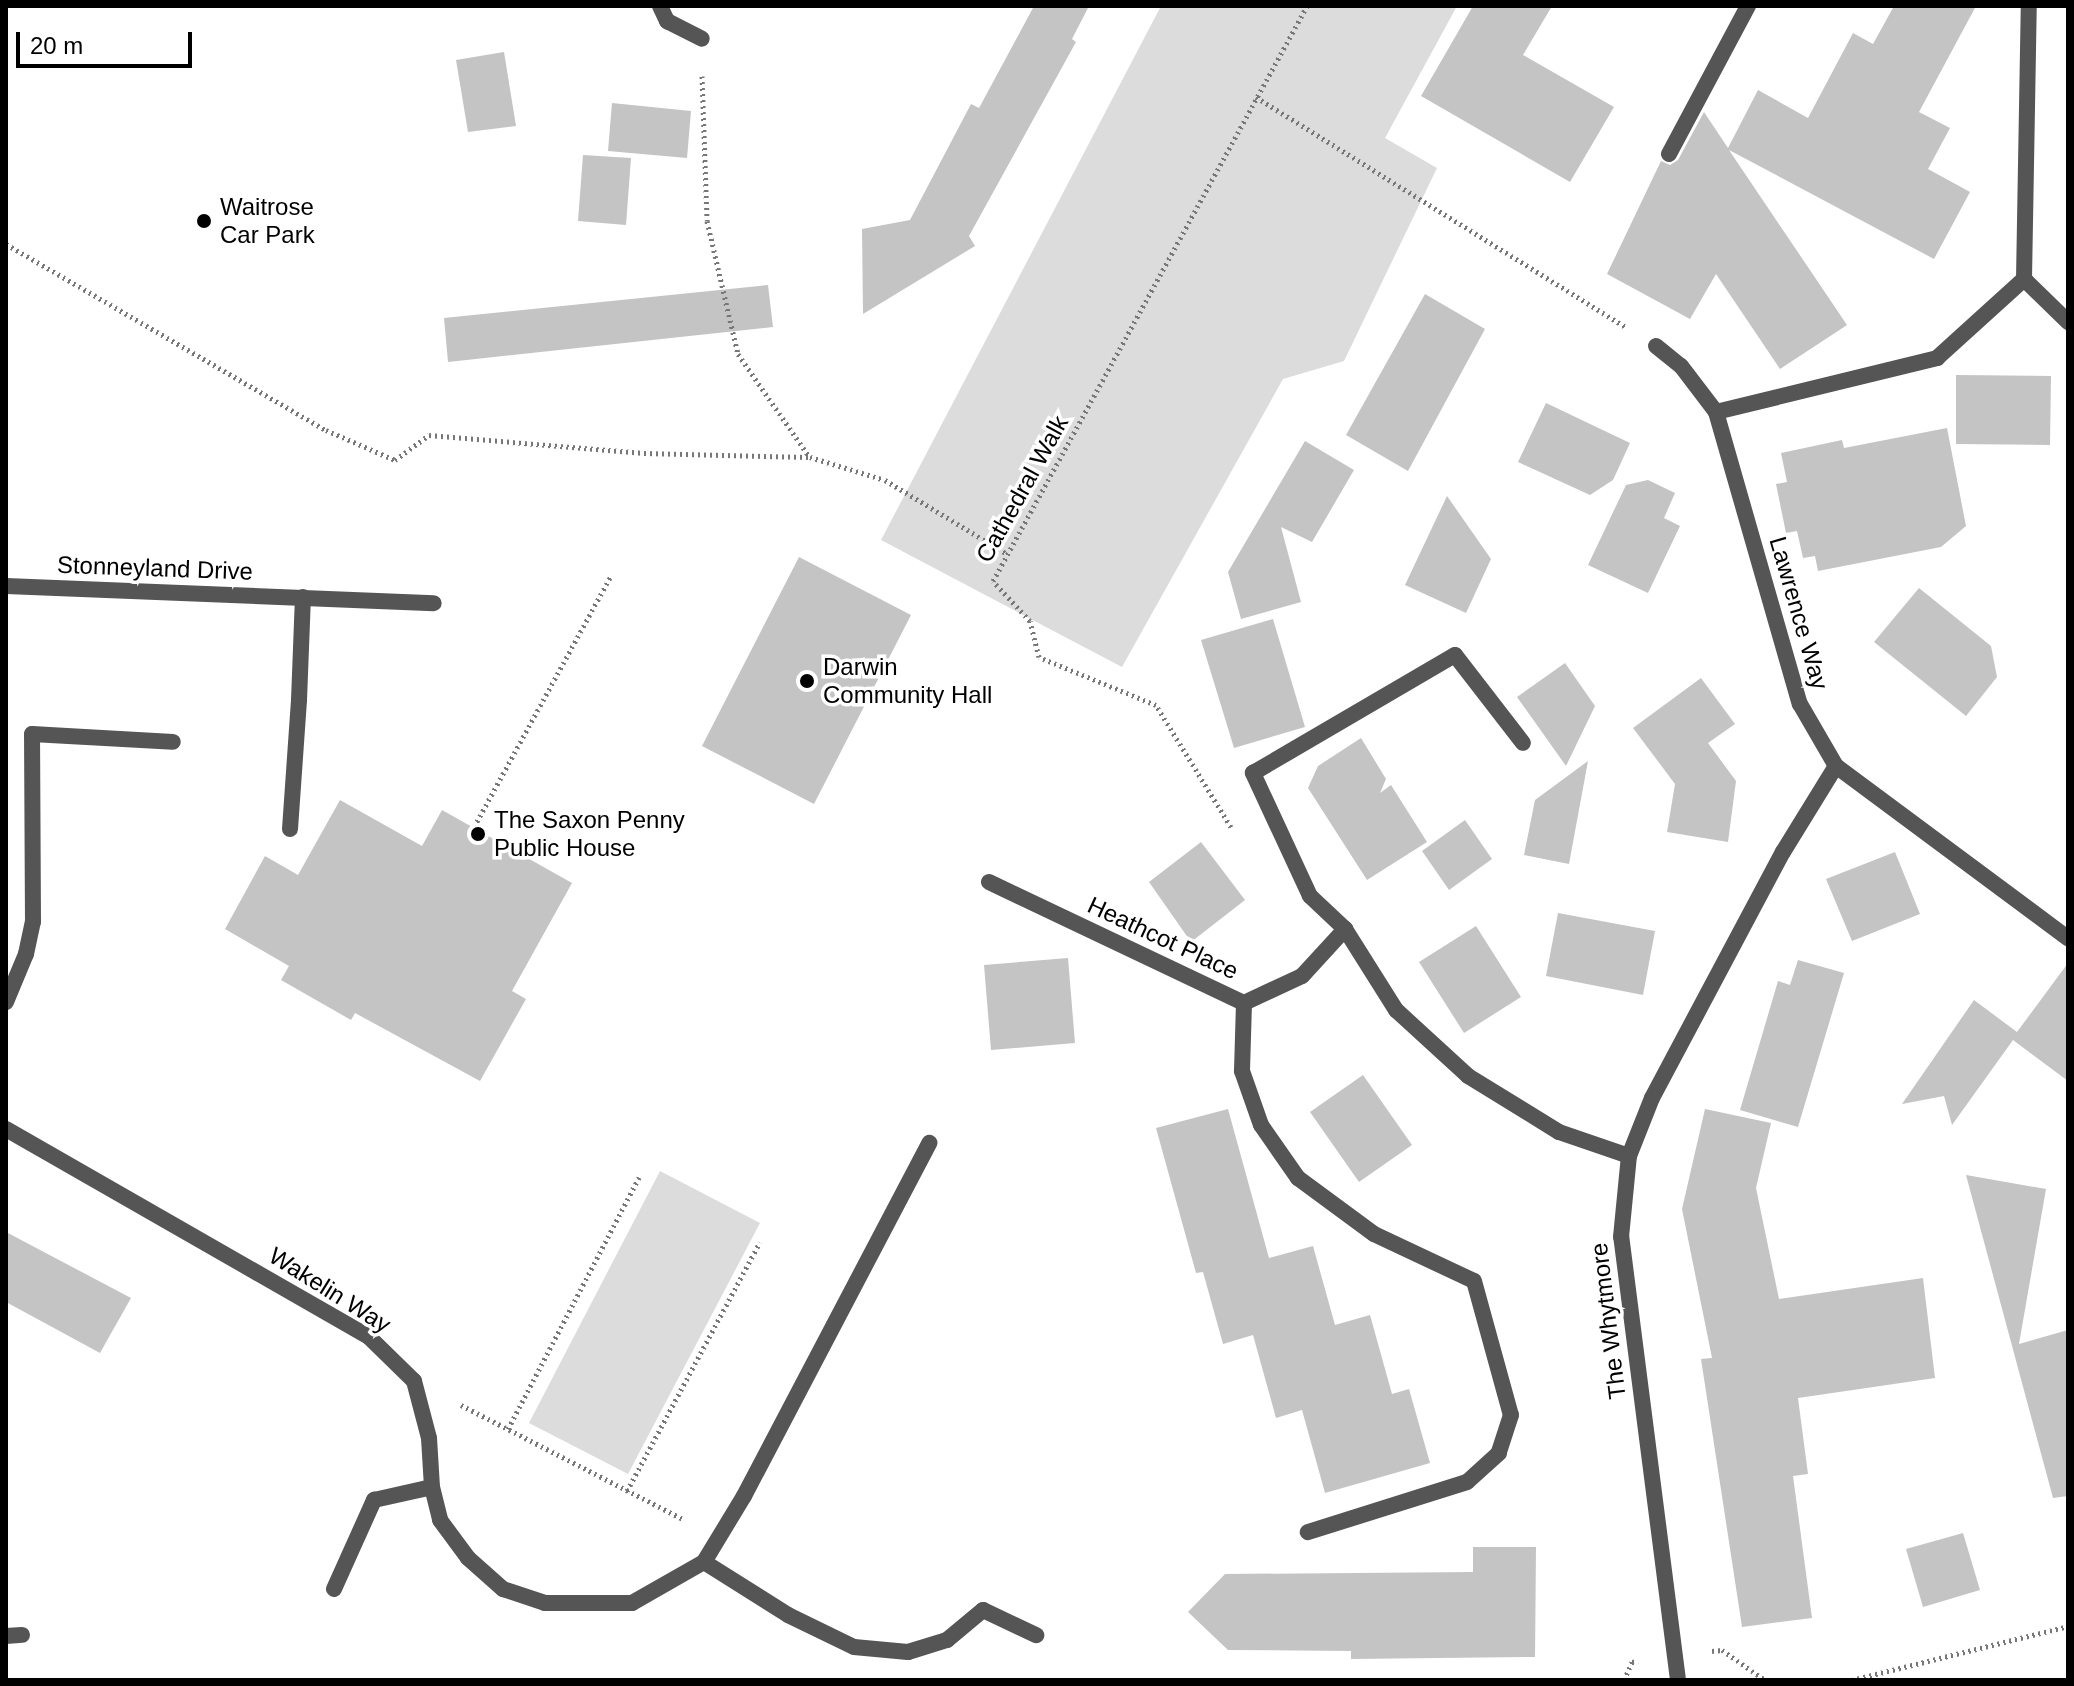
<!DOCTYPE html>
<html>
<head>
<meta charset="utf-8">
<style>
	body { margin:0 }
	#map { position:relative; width:2074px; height:1686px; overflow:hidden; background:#fff; font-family:Arial,sans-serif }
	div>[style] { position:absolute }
	.green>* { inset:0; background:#dcdcdc }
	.building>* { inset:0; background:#c4c4c4 }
	.path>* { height:5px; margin-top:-2.5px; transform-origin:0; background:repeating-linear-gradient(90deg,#777 0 2px,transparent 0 6px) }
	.service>* { height:16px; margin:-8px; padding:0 8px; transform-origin:8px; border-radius:8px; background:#555 }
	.minor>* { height:16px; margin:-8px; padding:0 8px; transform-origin:8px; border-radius:8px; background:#555 }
	.dots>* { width:22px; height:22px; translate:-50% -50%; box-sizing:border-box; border:4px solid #fff; border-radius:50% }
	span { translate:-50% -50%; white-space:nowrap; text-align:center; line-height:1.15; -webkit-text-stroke:7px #fff; paint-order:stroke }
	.poi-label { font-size:24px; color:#000 }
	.left { translate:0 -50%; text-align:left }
	.street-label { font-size:24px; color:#000 }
	.frame { position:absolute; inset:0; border:8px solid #000; pointer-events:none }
	.scale { position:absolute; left:16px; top:32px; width:176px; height:36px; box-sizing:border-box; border:4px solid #000; border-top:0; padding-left:10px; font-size:24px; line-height:28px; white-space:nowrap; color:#000; -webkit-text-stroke:6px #fff; paint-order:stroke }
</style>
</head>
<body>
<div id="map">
	<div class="green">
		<div style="clip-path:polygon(1161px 6px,1457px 6px,1385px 138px,1437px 168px,1344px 361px,1283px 379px,1122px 667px,881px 540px)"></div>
		<div style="clip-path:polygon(660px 1171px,760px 1223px,628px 1474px,529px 1423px)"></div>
	</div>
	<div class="building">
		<div style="clip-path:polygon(1034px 6px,1089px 6px,1072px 39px,1076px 42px,969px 236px,975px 246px,863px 314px,862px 229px,910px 220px,971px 104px,979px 108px)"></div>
		<div style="clip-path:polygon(1473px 6px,1552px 6px,1523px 55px,1614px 107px,1570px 182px,1421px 96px)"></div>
		<div style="clip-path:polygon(1894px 6px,1976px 6px,1919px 112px,1950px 128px,1928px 169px,1970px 192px,1934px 259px,1729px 150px,1847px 325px,1780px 369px,1716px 274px,1690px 319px,1607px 274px,1661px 161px,1670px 165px,1678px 160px,1704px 112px,1728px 148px,1758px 90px,1808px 118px,1853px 33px,1873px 44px)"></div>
		<div style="clip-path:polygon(504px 52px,516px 126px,468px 132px,456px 60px)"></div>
		<div style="clip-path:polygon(612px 103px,691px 111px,687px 158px,608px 151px)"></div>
		<div style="clip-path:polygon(583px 155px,631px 158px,626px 225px,578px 221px)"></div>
		<div style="clip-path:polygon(768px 285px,773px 327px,448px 362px,444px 318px)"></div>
		<div style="clip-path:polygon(1425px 294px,1485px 329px,1408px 471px,1346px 435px)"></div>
		<div style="clip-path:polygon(1956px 375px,2051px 376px,2050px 445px,1956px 444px)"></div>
		<div style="clip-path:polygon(1546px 403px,1630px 443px,1613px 480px,1590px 495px,1518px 462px)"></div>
		<div style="clip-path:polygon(1947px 428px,1966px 526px,1941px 547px,1818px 571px,1815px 556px,1803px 558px,1797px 531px,1786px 533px,1776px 484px,1787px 482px,1781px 453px,1842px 440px,1844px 448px)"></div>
		<div style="clip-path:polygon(1305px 441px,1354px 470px,1312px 542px,1281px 527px,1301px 602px,1241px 619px,1228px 572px)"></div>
		<div style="clip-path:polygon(1648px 480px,1675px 493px,1664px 518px,1680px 526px,1648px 593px,1588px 565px,1626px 485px)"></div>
		<div style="clip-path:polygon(1447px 496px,1491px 559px,1466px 613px,1405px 585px)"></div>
		<div style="clip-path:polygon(799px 557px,911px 615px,814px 804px,702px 746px)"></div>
		<div style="clip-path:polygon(1919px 588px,1991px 646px,1997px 677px,1966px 716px,1874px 642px)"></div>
		<div style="clip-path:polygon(1273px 619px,1305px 727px,1234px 748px,1201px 640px)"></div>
		<div style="clip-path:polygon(1565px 663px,1595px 706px,1566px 766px,1517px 697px)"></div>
		<div style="clip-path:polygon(1701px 678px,1735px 724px,1708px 743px,1736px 781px,1728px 842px,1667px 832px,1675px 784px,1633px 728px)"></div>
		<div style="clip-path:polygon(1361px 738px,1386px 779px,1380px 793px,1391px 785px,1427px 842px,1367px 880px,1308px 788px,1318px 766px)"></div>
		<div style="clip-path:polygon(1588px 761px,1569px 864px,1524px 855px,1535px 800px)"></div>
		<div style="clip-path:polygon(340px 800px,422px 846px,442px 810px,572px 883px,512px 991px,526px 999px,480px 1081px,355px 1013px,351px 1020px,281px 980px,289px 966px,225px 929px,265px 856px,298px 875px)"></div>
		<div style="clip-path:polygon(1465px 820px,1492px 859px,1449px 890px,1422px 851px)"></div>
		<div style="clip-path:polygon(1201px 842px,1245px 900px,1191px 942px,1149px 882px)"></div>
		<div style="clip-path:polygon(1895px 852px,1920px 914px,1852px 941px,1826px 879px)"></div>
		<div style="clip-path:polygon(1558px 913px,1655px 931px,1643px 995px,1546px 976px)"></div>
		<div style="clip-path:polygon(1476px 926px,1521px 997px,1464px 1033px,1419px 962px)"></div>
		<div style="clip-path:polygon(1068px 958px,1075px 1043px,991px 1050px,984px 965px)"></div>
		<div style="clip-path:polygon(1798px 960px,1844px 973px,1798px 1127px,1740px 1110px,1778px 981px,1790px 985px)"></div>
		<div style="clip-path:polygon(2068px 963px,2068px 1081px,2013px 1040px,1952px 1125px,1944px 1096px,1902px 1104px,1974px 1000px,2017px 1032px)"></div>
		<div style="clip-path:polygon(1363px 1075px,1412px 1145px,1359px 1182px,1310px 1112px)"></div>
		<div style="clip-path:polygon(1228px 1109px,1269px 1258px,1313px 1246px,1335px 1325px,1370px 1315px,1392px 1394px,1409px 1389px,1430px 1463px,1325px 1493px,1302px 1410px,1276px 1418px,1253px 1335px,1223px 1344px,1203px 1272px,1196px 1273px,1156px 1128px)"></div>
		<div style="clip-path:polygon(1705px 1109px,1771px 1123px,1756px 1188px,1779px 1299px,1923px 1278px,1935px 1378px,1798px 1398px,1808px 1474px,1793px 1476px,1812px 1618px,1742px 1627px,1701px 1359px,1712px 1358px,1682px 1209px)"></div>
		<div style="clip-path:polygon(1966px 1175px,2046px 1189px,2019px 1344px,2068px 1330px,2068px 1496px,2053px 1498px)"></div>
		<div style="clip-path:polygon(6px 1232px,131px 1298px,100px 1353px,6px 1302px)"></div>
		<div style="clip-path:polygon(1963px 1533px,1980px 1590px,1923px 1607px,1906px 1549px)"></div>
		<div style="clip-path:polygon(1473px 1547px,1536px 1547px,1535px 1657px,1351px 1659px,1351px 1651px,1228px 1650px,1188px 1612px,1225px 1574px,1473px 1572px)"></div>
	</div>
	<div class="path">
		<div style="left:702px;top:76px;width:145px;rotate:88deg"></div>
		<div style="left:707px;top:221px;width:137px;rotate:76.9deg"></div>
		<div style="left:738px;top:354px;width:124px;rotate:55.2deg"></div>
		<div style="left:1256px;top:97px;width:436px;rotate:31.9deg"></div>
		<div style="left:6px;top:244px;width:370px;rotate:30.2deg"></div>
		<div style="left:326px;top:430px;width:75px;rotate:23.5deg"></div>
		<div style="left:395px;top:460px;width:42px;rotate:-36.3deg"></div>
		<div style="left:429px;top:435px;width:216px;rotate:4.8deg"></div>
		<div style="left:644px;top:453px;width:166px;rotate:1.4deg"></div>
		<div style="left:810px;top:457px;width:78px;rotate:17deg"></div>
		<div style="left:885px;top:480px;width:143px;rotate:31.2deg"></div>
		<div style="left:474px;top:827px;width:286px;rotate:-61.4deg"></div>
		<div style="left:1231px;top:827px;width:143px;rotate:-121.6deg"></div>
		<div style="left:1156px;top:705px;width:126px;rotate:-157.7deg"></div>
		<div style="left:1039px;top:657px;width:37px;rotate:-104deg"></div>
		<div style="left:1030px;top:621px;width:54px;rotate:-132.8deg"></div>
		<div style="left:993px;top:581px;width:655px;rotate:-61.36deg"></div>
		<div style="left:461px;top:1405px;width:250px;rotate:27.2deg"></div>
		<div style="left:508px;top:1429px;width:284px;rotate:-62.5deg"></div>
		<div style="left:627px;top:1491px;width:282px;rotate:-61.9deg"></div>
		<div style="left:1712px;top:1651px;width:10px;rotate:-6deg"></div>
		<div style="left:1722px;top:1650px;width:52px;rotate:34.9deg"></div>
		<div style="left:1624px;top:1680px;width:20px;rotate:-66deg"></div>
		<div style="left:1632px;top:1662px;width:6px;rotate:-9deg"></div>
		<div style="left:1852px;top:1680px;width:223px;rotate:-14deg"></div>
	</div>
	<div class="service">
		<div style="left:290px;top:829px;width:129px;rotate:-86deg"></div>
		<div style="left:1310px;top:896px;width:136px;rotate:-114.9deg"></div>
		<div style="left:1253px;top:773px;width:234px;rotate:-30.3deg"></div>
		<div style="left:1455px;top:655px;width:111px;rotate:52.3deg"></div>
		<div style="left:6px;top:1002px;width:52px;rotate:-67.4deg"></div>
		<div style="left:26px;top:954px;width:33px;rotate:-78deg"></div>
		<div style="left:33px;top:922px;width:188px;rotate:-90.3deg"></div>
		<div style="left:32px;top:734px;width:141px;rotate:3.2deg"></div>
		<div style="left:1244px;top:1003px;width:68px;rotate:91.7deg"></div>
		<div style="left:1242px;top:1071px;width:57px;rotate:70.6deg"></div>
		<div style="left:1261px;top:1125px;width:65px;rotate:55.1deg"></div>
		<div style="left:1298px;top:1178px;width:94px;rotate:36.4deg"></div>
		<div style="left:1374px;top:1234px;width:110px;rotate:25.2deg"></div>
		<div style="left:1474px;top:1281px;width:139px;rotate:74.6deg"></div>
		<div style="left:1511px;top:1415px;width:40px;rotate:108deg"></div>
		<div style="left:1499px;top:1453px;width:43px;rotate:137.8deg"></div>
		<div style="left:1467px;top:1482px;width:167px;rotate:162.5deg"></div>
		<div style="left:744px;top:1496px;width:399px;rotate:-62.3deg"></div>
		<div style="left:334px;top:1589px;width:98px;rotate:-65.8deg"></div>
		<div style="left:374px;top:1500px;width:59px;rotate:-12.6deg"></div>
		<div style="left:788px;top:1615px;width:73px;rotate:25.9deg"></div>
		<div style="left:854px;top:1647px;width:54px;rotate:5.3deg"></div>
		<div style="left:908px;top:1652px;width:41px;rotate:-17.1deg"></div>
		<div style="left:947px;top:1640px;width:47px;rotate:-39.8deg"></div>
		<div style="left:983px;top:1610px;width:59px;rotate:25.3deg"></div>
		<div style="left:6px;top:1636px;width:16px;rotate:-4deg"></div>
	</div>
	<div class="minor">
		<div style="left:660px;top:6px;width:17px;rotate:65deg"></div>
		<div style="left:667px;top:21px;width:39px;rotate:27deg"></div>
		<div style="left:1669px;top:154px;width:168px;rotate:-61.9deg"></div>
		<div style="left:2024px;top:279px;width:62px;rotate:44.3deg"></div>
		<div style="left:1656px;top:346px;width:32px;rotate:39deg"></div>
		<div style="left:1681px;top:366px;width:58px;rotate:52.7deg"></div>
		<div style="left:1716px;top:412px;width:304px;rotate:74deg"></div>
		<div style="left:1800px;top:704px;width:72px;rotate:59.9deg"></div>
		<div style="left:1836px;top:766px;width:289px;rotate:36.6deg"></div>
		<div style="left:1716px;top:412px;width:228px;rotate:-13.7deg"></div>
		<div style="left:1937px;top:358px;width:118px;rotate:-42.2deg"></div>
		<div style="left:2024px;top:279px;width:273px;rotate:-89deg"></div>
		<div style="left:6px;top:586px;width:428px;rotate:2.3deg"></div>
		<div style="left:299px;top:700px;width:103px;rotate:-87.8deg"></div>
		<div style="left:989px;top:882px;width:282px;rotate:25.4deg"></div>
		<div style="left:1244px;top:1003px;width:64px;rotate:-25deg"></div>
		<div style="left:1302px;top:976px;width:64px;rotate:-47.5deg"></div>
		<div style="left:1310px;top:896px;width:48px;rotate:43.3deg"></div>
		<div style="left:1345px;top:929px;width:96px;rotate:57.8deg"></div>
		<div style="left:1396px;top:1010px;width:98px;rotate:42.5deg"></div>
		<div style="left:1468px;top:1076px;width:107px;rotate:31.6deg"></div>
		<div style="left:1559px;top:1132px;width:74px;rotate:18.9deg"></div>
		<div style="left:6px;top:1129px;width:418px;rotate:29.8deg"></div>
		<div style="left:369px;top:1337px;width:63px;rotate:44.4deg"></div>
		<div style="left:414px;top:1381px;width:59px;rotate:75.3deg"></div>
		<div style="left:429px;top:1438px;width:49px;rotate:86.5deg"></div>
		<div style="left:432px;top:1487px;width:34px;rotate:76deg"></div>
		<div style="left:440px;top:1520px;width:47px;rotate:53.6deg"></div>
		<div style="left:468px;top:1558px;width:47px;rotate:41.5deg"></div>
		<div style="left:503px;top:1589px;width:44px;rotate:18.4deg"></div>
		<div style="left:545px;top:1603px;width:87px"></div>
		<div style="left:632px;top:1603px;width:83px;rotate:-29.7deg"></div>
		<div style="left:704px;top:1562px;width:77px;rotate:-58.8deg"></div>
		<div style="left:704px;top:1562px;width:99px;rotate:32.2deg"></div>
		<div style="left:1678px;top:1680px;width:447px;rotate:-97.3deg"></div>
		<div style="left:1621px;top:1237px;width:81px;rotate:-84.4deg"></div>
		<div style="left:1629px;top:1156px;width:62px;rotate:-68.4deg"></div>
		<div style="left:1652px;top:1098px;width:279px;rotate:-62deg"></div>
		<div style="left:1783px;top:852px;width:101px;rotate:-58.4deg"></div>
	</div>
	<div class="dots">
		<div style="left:204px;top:221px;background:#000"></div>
		<div style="left:807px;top:681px;background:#000"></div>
		<div style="left:478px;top:834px;background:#000"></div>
	</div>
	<div class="poi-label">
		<span class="left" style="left:220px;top:221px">Waitrose<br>Car Park</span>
		<span class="left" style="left:823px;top:681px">Darwin<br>Community Hall</span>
		<span class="left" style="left:494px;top:834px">The Saxon Penny<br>Public House</span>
	</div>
	<div class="street-label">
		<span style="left:1022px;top:489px;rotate:-61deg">Cathedral Walk</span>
		<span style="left:155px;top:568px;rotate:2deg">Stonneyland Drive</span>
		<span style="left:1799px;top:613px;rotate:74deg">Lawrence Way</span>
		<span style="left:1163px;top:938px;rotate:25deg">Heathcot Place</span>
		<span style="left:330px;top:1290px;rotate:32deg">Wakelin Way</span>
		<span style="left:1608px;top:1321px;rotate:-97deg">The Whytmore</span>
	</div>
	<div class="frame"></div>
	<div class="scale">20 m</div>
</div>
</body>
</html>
